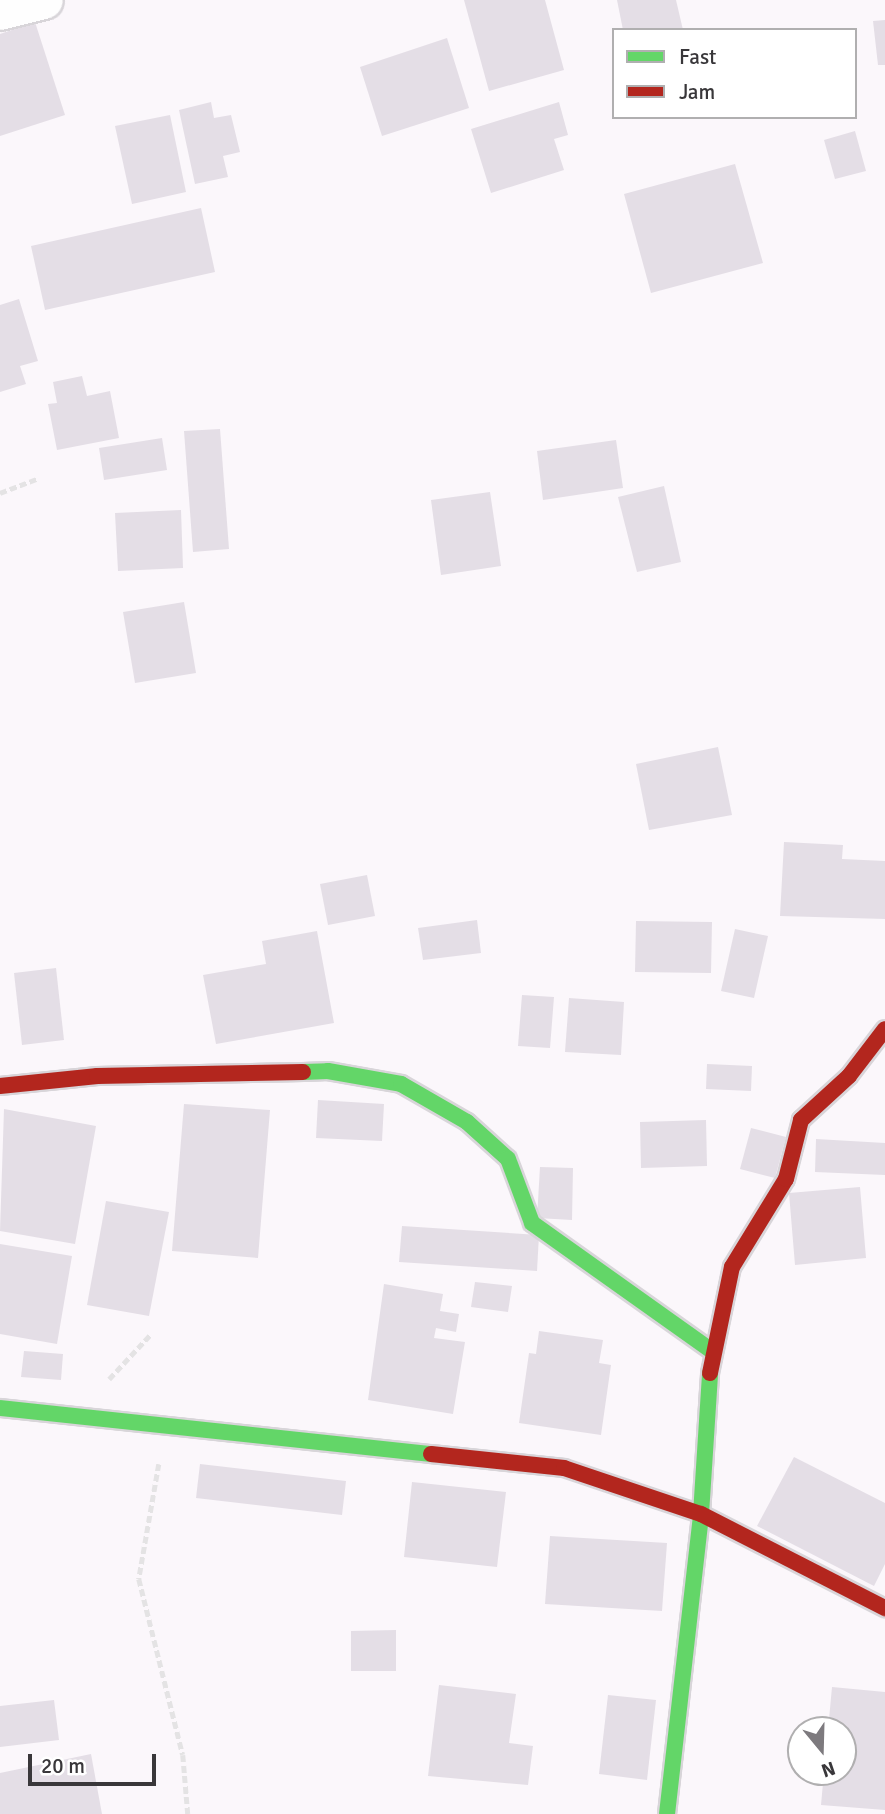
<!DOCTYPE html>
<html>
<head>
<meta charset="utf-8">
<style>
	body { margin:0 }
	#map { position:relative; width:885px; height:1814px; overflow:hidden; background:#fbf7fb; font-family:Signika,sans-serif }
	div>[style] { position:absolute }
	.building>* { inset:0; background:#e4dee6 }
	.path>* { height:4.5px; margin-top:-2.25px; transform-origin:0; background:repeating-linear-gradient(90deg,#e4e3e4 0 7px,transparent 0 10.5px) }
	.roads { filter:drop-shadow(2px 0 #d8d5d9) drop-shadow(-2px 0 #d8d5d9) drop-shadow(0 2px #d8d5d9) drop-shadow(0 -2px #d8d5d9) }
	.street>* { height:38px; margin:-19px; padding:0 19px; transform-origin:19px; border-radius:19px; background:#fefefe }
	.fast>* { height:16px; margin:-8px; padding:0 8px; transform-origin:8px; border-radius:8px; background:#63d668 }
	.jam>* { height:16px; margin:-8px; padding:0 8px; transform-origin:8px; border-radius:8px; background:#b3261e }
	span { translate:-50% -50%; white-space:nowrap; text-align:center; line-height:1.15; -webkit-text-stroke:5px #fff; paint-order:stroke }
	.legend { position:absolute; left:612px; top:28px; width:245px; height:91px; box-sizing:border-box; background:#fff; border:2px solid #b0afb0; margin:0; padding:9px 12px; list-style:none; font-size:21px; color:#39373a }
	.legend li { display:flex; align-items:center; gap:14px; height:35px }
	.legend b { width:35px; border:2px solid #b0afb0 }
	.north { position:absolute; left:787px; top:1716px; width:70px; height:70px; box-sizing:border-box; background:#fff; border:2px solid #b0afb0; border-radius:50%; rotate:161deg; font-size:19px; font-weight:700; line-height:28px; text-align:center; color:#39373a }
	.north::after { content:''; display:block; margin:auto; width:24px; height:32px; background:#7d7a7e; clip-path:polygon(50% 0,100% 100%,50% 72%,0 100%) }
	.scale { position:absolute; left:28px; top:1754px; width:128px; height:32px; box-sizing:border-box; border:4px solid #39373a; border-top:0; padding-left:9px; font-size:21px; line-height:24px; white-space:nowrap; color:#39373a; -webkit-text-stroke:5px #fff; paint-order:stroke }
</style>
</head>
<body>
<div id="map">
	<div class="building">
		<div style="clip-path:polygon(464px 0,545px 0,564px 70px,489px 91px)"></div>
		<div style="clip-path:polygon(617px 0,676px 0,683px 30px,623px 30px)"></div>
		<div style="clip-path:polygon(885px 20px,885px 65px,878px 65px,873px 21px)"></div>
		<div style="clip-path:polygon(35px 22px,65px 115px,0 136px,0 34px)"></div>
		<div style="clip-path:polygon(447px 38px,469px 108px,382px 136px,360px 67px)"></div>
		<div style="clip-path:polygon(211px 102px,214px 118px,231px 115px,240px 152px,223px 156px,228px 177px,195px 184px,179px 110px)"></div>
		<div style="clip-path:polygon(559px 102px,568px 135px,554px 139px,564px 170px,491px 193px,471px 129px)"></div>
		<div style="clip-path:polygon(170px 115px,186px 192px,132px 204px,115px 126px)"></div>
		<div style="clip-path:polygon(855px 131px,866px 171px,835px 179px,824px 140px)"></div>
		<div style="clip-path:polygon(735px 164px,763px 263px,651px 293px,624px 194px)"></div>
		<div style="clip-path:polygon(201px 208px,215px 272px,45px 310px,31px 246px)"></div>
		<div style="clip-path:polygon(19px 299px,38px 361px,20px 366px,26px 384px,0 392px,0 305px)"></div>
		<div style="clip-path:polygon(82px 376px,87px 396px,110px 391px,119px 438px,57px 450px,48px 404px,57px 403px,53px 382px)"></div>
		<div style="clip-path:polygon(220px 429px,229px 549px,193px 552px,184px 431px)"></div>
		<div style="clip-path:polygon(162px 438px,167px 470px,104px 480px,99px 448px)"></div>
		<div style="clip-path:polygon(616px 440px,623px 488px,543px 500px,537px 451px)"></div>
		<div style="clip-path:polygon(664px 486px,681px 562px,637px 572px,618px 497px)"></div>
		<div style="clip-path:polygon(490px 492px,501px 566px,441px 575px,431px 500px)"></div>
		<div style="clip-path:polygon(181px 510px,183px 568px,118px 571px,115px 513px)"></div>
		<div style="clip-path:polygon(184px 602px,196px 673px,135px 683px,123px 612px)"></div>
		<div style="clip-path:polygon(718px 747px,732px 815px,649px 830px,636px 764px)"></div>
		<div style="clip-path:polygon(784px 842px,843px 845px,842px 859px,885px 861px,885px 919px,780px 916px)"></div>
		<div style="clip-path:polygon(367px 875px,375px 916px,328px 925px,320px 884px)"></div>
		<div style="clip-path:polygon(477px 920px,481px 953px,423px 960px,418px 928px)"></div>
		<div style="clip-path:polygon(636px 921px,712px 922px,711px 973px,635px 972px)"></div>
		<div style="clip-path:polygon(735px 929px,768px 936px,754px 998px,721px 991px)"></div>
		<div style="clip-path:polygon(317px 931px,334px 1023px,216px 1044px,203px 975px,266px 964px,262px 941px)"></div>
		<div style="clip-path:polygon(56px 968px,64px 1040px,22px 1045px,14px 973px)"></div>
		<div style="clip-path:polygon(522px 995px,554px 997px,550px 1048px,518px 1046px)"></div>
		<div style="clip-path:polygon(569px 998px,624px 1002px,621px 1055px,565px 1052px)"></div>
		<div style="clip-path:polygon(707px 1064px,752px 1066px,751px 1091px,706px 1089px)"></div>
		<div style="clip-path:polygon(318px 1100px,384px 1104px,382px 1141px,316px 1138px)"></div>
		<div style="clip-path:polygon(184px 1104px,270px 1110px,258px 1258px,172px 1251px)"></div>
		<div style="clip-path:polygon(4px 1109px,96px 1126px,75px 1244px,0 1231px)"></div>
		<div style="clip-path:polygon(706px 1120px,707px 1166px,641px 1168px,640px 1122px)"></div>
		<div style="clip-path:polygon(751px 1128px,786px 1137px,775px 1178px,740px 1169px)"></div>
		<div style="clip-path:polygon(816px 1139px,885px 1143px,885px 1175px,815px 1172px)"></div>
		<div style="clip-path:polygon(540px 1167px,573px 1168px,572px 1220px,537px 1218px)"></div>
		<div style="clip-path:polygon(860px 1187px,866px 1258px,795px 1265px,789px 1193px)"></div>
		<div style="clip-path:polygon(106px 1201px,169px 1212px,149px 1316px,87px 1305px)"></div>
		<div style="clip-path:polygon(402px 1226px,539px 1235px,537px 1271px,399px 1262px)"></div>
		<div style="clip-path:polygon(0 1244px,72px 1256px,57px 1344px,0 1334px)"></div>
		<div style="clip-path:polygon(475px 1282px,512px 1286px,508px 1312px,471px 1307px)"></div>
		<div style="clip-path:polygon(384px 1284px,443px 1294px,440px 1311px,459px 1314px,456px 1332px,436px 1328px,434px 1338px,465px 1342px,453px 1414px,368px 1400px)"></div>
		<div style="clip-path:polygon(539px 1331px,603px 1340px,599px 1363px,611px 1365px,601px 1435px,519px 1423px,529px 1353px,536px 1354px)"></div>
		<div style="clip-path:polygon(24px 1351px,63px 1354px,61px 1380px,21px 1377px)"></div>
		<div style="clip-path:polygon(794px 1457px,885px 1503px,885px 1564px,874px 1586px,757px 1526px)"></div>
		<div style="clip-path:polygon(200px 1464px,346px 1481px,342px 1515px,196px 1498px)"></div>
		<div style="clip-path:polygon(412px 1482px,506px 1492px,497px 1567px,404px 1557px)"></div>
		<div style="clip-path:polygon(550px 1536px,667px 1543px,662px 1611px,545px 1604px)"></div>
		<div style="clip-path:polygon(396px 1630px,396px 1671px,351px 1671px,351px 1631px)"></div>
		<div style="clip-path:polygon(439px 1685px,516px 1694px,509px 1743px,533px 1746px,528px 1785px,428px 1776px)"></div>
		<div style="clip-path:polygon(832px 1687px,885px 1692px,885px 1810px,821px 1805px,824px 1772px,843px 1772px,843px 1730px,828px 1730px)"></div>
		<div style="clip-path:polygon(608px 1695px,656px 1700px,647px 1780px,599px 1774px)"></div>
		<div style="clip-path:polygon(54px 1700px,59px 1740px,0 1747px,0 1706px)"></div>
		<div style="clip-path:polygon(91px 1754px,102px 1814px,0 1814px,0 1773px)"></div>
	</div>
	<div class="path">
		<div style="left:0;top:493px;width:39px;rotate:-21deg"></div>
		<div style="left:109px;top:1379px;width:62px;rotate:-47deg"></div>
		<div style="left:159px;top:1464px;width:117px;rotate:99.9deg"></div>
		<div style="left:139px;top:1579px;width:181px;rotate:76deg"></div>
		<div style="left:183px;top:1755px;width:59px;rotate:85.2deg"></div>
	</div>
	<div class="roads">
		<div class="street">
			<div style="left:0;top:11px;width:45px;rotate:-14deg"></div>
		</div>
		<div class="fast">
			<div style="left:303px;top:1072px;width:25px;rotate:-2deg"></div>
			<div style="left:328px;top:1071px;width:74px;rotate:10.1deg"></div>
			<div style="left:401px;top:1084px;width:76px;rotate:29.9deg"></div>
			<div style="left:467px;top:1122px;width:55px;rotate:42.1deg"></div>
			<div style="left:508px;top:1159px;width:68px;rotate:69.4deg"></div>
			<div style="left:532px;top:1223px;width:221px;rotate:35.4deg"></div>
			<div style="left:0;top:1408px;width:433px;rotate:6.1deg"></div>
			<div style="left:667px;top:1814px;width:302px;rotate:-83.5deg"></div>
			<div style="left:701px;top:1514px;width:141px;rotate:-86.3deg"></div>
		</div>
		<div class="jam">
			<div style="left:0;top:1086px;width:98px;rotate:-5.9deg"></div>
			<div style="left:97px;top:1076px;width:206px;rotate:-1.1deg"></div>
			<div style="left:710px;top:1373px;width:108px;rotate:-78.3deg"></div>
			<div style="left:732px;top:1267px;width:103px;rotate:-58.5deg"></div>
			<div style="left:786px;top:1179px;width:61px;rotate:-75.7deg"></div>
			<div style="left:801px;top:1120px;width:65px;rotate:-42.5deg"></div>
			<div style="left:849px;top:1076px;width:59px;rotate:-52.5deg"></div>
			<div style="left:431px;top:1454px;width:134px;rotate:6deg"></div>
			<div style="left:564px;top:1468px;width:145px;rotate:18.6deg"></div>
			<div style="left:701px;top:1514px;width:207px;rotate:27.1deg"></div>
		</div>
	</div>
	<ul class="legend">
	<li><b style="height:9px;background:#63d668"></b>Fast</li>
	<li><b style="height:9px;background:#b3261e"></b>Jam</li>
	</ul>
	<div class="north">N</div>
	<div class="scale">20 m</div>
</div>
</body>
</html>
